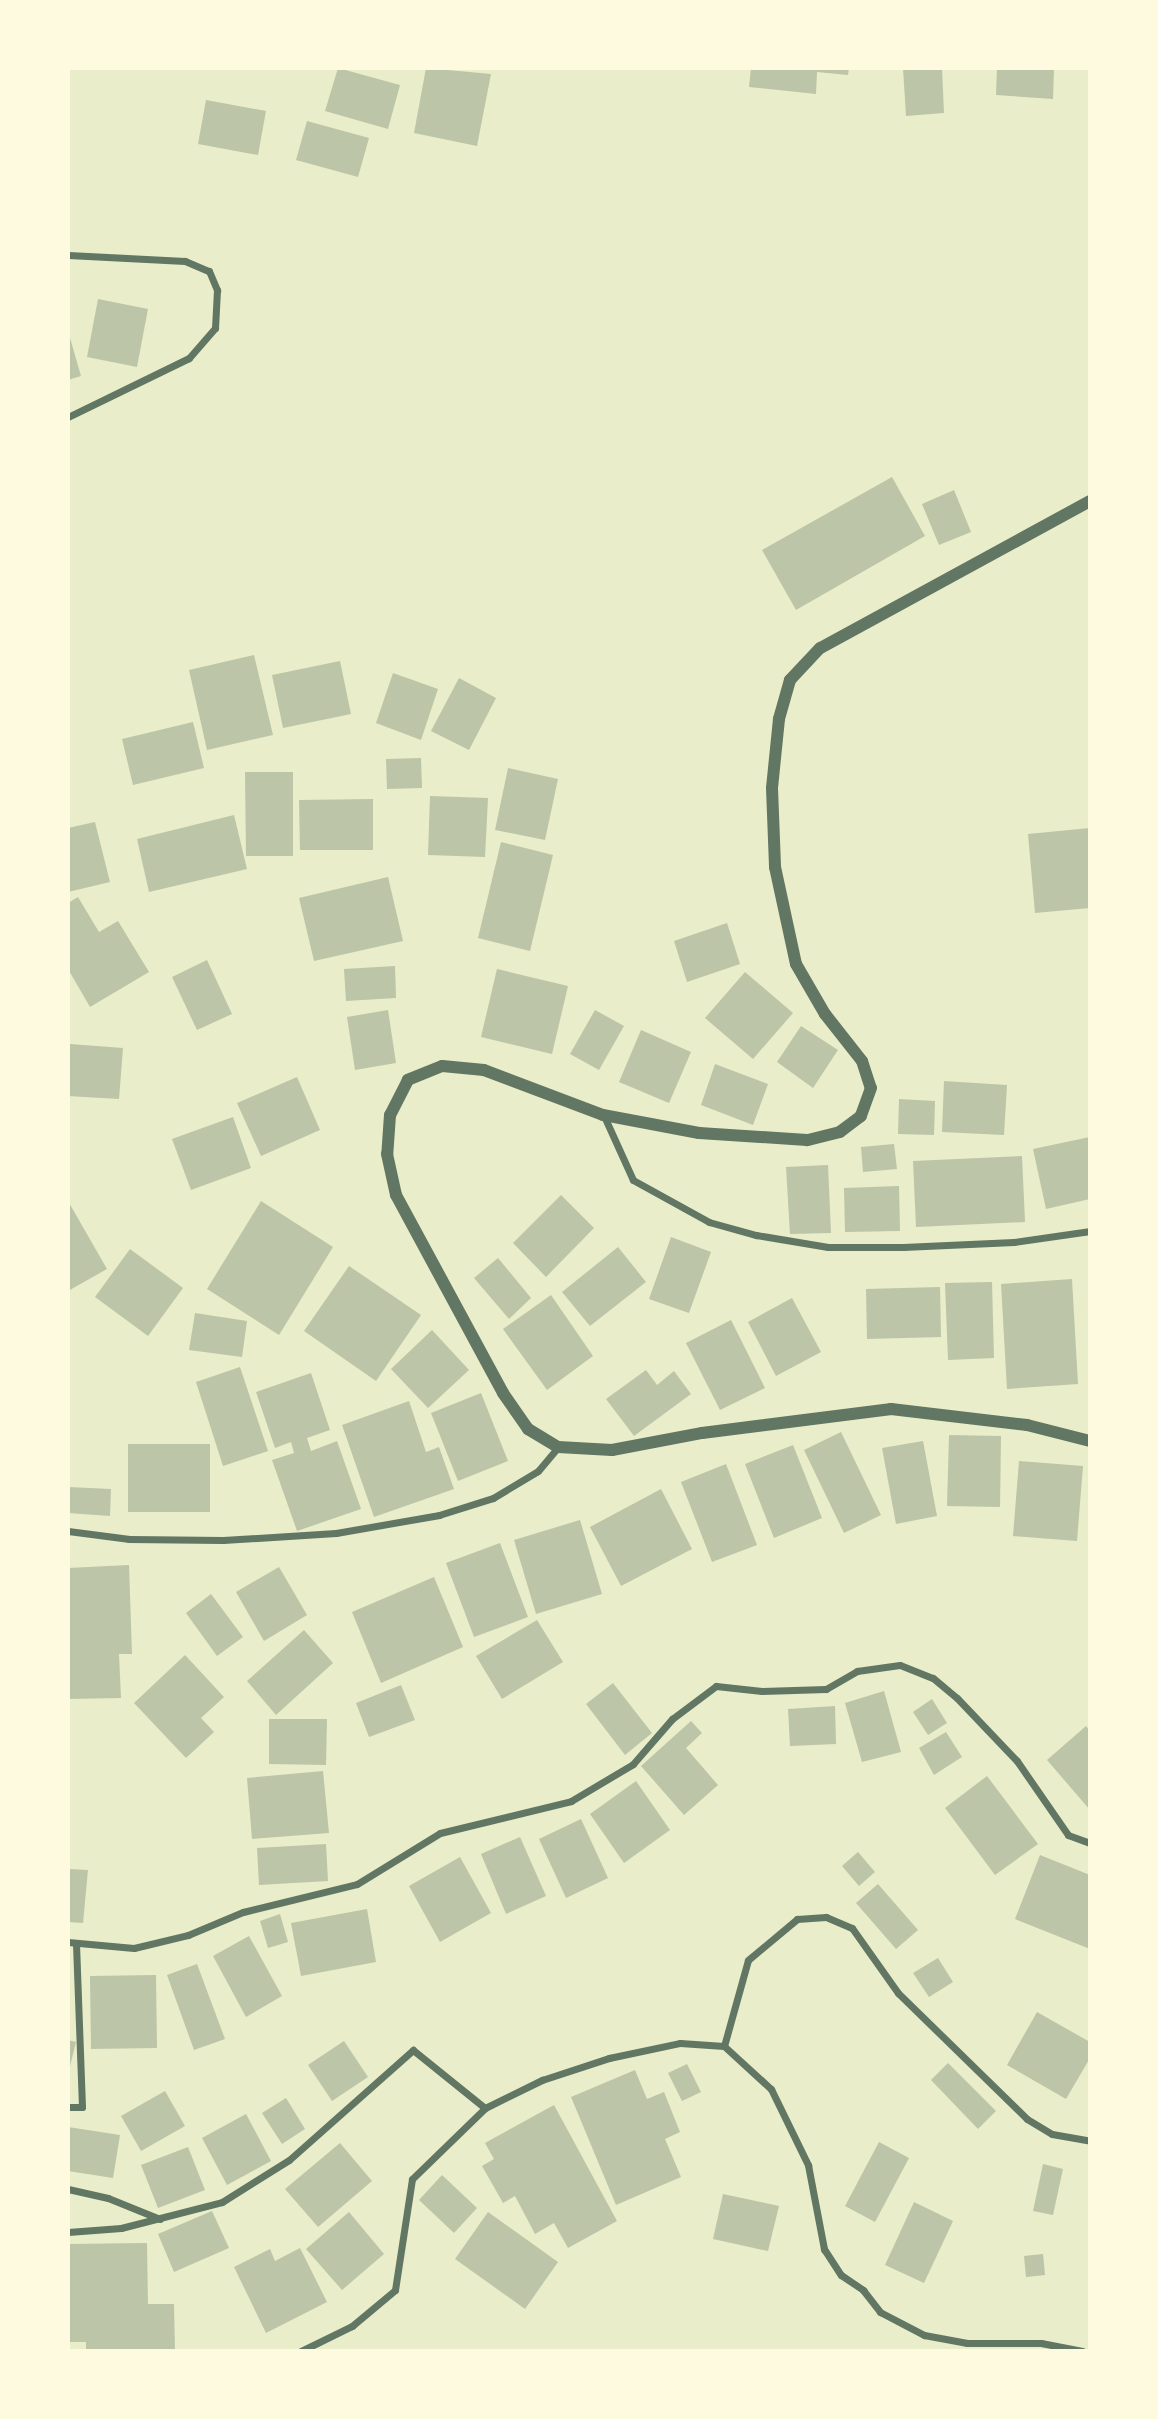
<!DOCTYPE html>
<html>
<head>
<meta charset="utf-8">
<style>
	body { margin:0 }
	#map { position:relative; width:1158px; height:2419px; overflow:hidden; background:#e9edc9; font-family:"Varela Round",sans-serif }
	div>[style] { position:absolute }
	.building>* { inset:0; background:#bcc5a7 }
	.minor>* { height:7px; margin:-3.5px; padding:0 3.5px; transform-origin:3.5px; border-radius:3.5px; background:#617663 }
	.tertiary>* { height:12px; margin:-6px; padding:0 6px; transform-origin:6px; border-radius:6px; background:#617663 }
	span { translate:-50% -50%; white-space:nowrap; text-align:center; line-height:1.15; -webkit-text-stroke:5px #fefae0; paint-order:stroke }
	.frame { position:absolute; inset:0; border:70px solid #fefae0; pointer-events:none }
</style>
</head>
<body>
<div id="map">
	<div class="building">
		<div style="clip-path:polygon(338px 68px,400px 85px,388px 129px,325px 111px)"></div>
		<div style="clip-path:polygon(426px 68px,491px 74px,477px 146px,414px 133px)"></div>
		<div style="clip-path:polygon(751px 68px,849px 68px,848px 75px,817px 72px,816px 94px,749px 87px)"></div>
		<div style="clip-path:polygon(903px 68px,942px 68px,944px 113px,906px 116px)"></div>
		<div style="clip-path:polygon(997px 68px,1054px 68px,1053px 99px,996px 95px)"></div>
		<div style="clip-path:polygon(206px 100px,266px 111px,258px 155px,198px 144px)"></div>
		<div style="clip-path:polygon(307px 121px,369px 138px,358px 177px,296px 160px)"></div>
		<div style="clip-path:polygon(98px 299px,148px 309px,137px 367px,87px 357px)"></div>
		<div style="clip-path:polygon(68px 331px,81px 376px,68px 380px)"></div>
		<div style="clip-path:polygon(892px 477px,925px 536px,796px 610px,762px 550px)"></div>
		<div style="clip-path:polygon(954px 490px,971px 532px,939px 545px,922px 504px)"></div>
		<div style="clip-path:polygon(254px 655px,273px 735px,207px 750px,189px 670px)"></div>
		<div style="clip-path:polygon(340px 661px,351px 714px,283px 728px,272px 675px)"></div>
		<div style="clip-path:polygon(393px 673px,438px 689px,421px 740px,376px 723px)"></div>
		<div style="clip-path:polygon(459px 678px,496px 698px,469px 750px,431px 731px)"></div>
		<div style="clip-path:polygon(193px 722px,204px 768px,133px 785px,122px 739px)"></div>
		<div style="clip-path:polygon(421px 758px,422px 788px,387px 789px,386px 759px)"></div>
		<div style="clip-path:polygon(508px 768px,558px 779px,545px 840px,495px 830px)"></div>
		<div style="clip-path:polygon(245px 772px,293px 772px,293px 856px,246px 856px)"></div>
		<div style="clip-path:polygon(430px 796px,488px 798px,485px 857px,428px 855px)"></div>
		<div style="clip-path:polygon(373px 799px,373px 850px,300px 850px,299px 800px)"></div>
		<div style="clip-path:polygon(234px 815px,247px 869px,149px 892px,137px 839px)"></div>
		<div style="clip-path:polygon(95px 822px,110px 882px,68px 892px,68px 828px)"></div>
		<div style="clip-path:polygon(1090px 828px,1090px 908px,1035px 913px,1028px 834px)"></div>
		<div style="clip-path:polygon(501px 842px,553px 855px,530px 951px,478px 938px)"></div>
		<div style="clip-path:polygon(388px 877px,403px 941px,314px 961px,299px 898px)"></div>
		<div style="clip-path:polygon(78px 897px,99px 932px,118px 921px,149px 972px,90px 1007px,68px 969px,68px 903px)"></div>
		<div style="clip-path:polygon(727px 923px,740px 964px,687px 982px,674px 941px)"></div>
		<div style="clip-path:polygon(207px 960px,232px 1014px,197px 1030px,172px 977px)"></div>
		<div style="clip-path:polygon(395px 966px,396px 998px,346px 1001px,344px 969px)"></div>
		<div style="clip-path:polygon(497px 969px,568px 986px,552px 1054px,481px 1037px)"></div>
		<div style="clip-path:polygon(745px 972px,793px 1013px,753px 1059px,705px 1018px)"></div>
		<div style="clip-path:polygon(388px 1010px,396px 1063px,355px 1070px,347px 1017px)"></div>
		<div style="clip-path:polygon(595px 1010px,624px 1026px,599px 1070px,570px 1054px)"></div>
		<div style="clip-path:polygon(801px 1026px,838px 1050px,813px 1088px,777px 1062px)"></div>
		<div style="clip-path:polygon(641px 1030px,691px 1052px,669px 1103px,619px 1082px)"></div>
		<div style="clip-path:polygon(70px 1044px,123px 1048px,119px 1099px,68px 1096px)"></div>
		<div style="clip-path:polygon(715px 1064px,768px 1084px,753px 1125px,701px 1105px)"></div>
		<div style="clip-path:polygon(297px 1077px,320px 1130px,261px 1156px,237px 1103px)"></div>
		<div style="clip-path:polygon(944px 1081px,1007px 1085px,1004px 1135px,942px 1132px)"></div>
		<div style="clip-path:polygon(899px 1099px,935px 1101px,934px 1135px,898px 1134px)"></div>
		<div style="clip-path:polygon(233px 1117px,251px 1168px,191px 1190px,172px 1139px)"></div>
		<div style="clip-path:polygon(1090px 1137px,1090px 1199px,1046px 1209px,1033px 1149px)"></div>
		<div style="clip-path:polygon(894px 1144px,897px 1169px,863px 1172px,861px 1147px)"></div>
		<div style="clip-path:polygon(1022px 1156px,1025px 1222px,916px 1227px,913px 1161px)"></div>
		<div style="clip-path:polygon(828px 1165px,831px 1233px,790px 1234px,786px 1167px)"></div>
		<div style="clip-path:polygon(899px 1186px,900px 1231px,845px 1232px,844px 1188px)"></div>
		<div style="clip-path:polygon(561px 1195px,594px 1228px,546px 1277px,513px 1243px)"></div>
		<div style="clip-path:polygon(68px 1201px,107px 1269px,68px 1291px)"></div>
		<div style="clip-path:polygon(261px 1201px,333px 1247px,279px 1335px,207px 1289px)"></div>
		<div style="clip-path:polygon(671px 1237px,711px 1252px,689px 1313px,649px 1299px)"></div>
		<div style="clip-path:polygon(618px 1247px,646px 1282px,590px 1326px,562px 1292px)"></div>
		<div style="clip-path:polygon(130px 1249px,183px 1288px,148px 1336px,95px 1297px)"></div>
		<div style="clip-path:polygon(498px 1258px,531px 1298px,509px 1319px,474px 1278px)"></div>
		<div style="clip-path:polygon(349px 1266px,421px 1315px,376px 1381px,304px 1331px)"></div>
		<div style="clip-path:polygon(1072px 1279px,1078px 1384px,1007px 1389px,1001px 1284px)"></div>
		<div style="clip-path:polygon(992px 1282px,994px 1358px,948px 1360px,945px 1283px)"></div>
		<div style="clip-path:polygon(940px 1287px,941px 1337px,867px 1339px,866px 1289px)"></div>
		<div style="clip-path:polygon(551px 1295px,593px 1356px,547px 1390px,503px 1329px)"></div>
		<div style="clip-path:polygon(792px 1298px,821px 1352px,776px 1376px,748px 1322px)"></div>
		<div style="clip-path:polygon(195px 1313px,247px 1321px,242px 1357px,189px 1350px)"></div>
		<div style="clip-path:polygon(731px 1320px,765px 1388px,720px 1410px,686px 1343px)"></div>
		<div style="clip-path:polygon(432px 1330px,469px 1370px,428px 1408px,391px 1369px)"></div>
		<div style="clip-path:polygon(240px 1367px,268px 1451px,223px 1466px,196px 1382px)"></div>
		<div style="clip-path:polygon(646px 1370px,657px 1385px,674px 1371px,691px 1394px,634px 1436px,606px 1399px)"></div>
		<div style="clip-path:polygon(311px 1373px,330px 1430px,307px 1438px,311px 1451px,337px 1441px,361px 1509px,297px 1531px,272px 1460px,294px 1453px,291px 1442px,275px 1448px,256px 1392px)"></div>
		<div style="clip-path:polygon(481px 1393px,508px 1461px,458px 1481px,431px 1413px)"></div>
		<div style="clip-path:polygon(409px 1401px,426px 1452px,439px 1447px,454px 1489px,374px 1517px,342px 1425px)"></div>
		<div style="clip-path:polygon(841px 1432px,881px 1515px,844px 1533px,804px 1450px)"></div>
		<div style="clip-path:polygon(949px 1435px,1001px 1436px,1000px 1507px,947px 1506px)"></div>
		<div style="clip-path:polygon(923px 1441px,937px 1516px,896px 1524px,882px 1448px)"></div>
		<div style="clip-path:polygon(128px 1444px,210px 1444px,210px 1512px,128px 1512px)"></div>
		<div style="clip-path:polygon(793px 1445px,822px 1518px,774px 1538px,745px 1464px)"></div>
		<div style="clip-path:polygon(1019px 1461px,1083px 1466px,1077px 1541px,1013px 1536px)"></div>
		<div style="clip-path:polygon(726px 1464px,757px 1545px,712px 1562px,681px 1482px)"></div>
		<div style="clip-path:polygon(68px 1487px,111px 1489px,110px 1516px,68px 1513px)"></div>
		<div style="clip-path:polygon(661px 1489px,692px 1549px,621px 1586px,590px 1527px)"></div>
		<div style="clip-path:polygon(580px 1520px,602px 1594px,536px 1614px,514px 1540px)"></div>
		<div style="clip-path:polygon(500px 1543px,528px 1617px,474px 1637px,446px 1563px)"></div>
		<div style="clip-path:polygon(129px 1565px,132px 1654px,119px 1654px,121px 1698px,68px 1699px,68px 1568px)"></div>
		<div style="clip-path:polygon(279px 1567px,307px 1615px,264px 1641px,236px 1592px)"></div>
		<div style="clip-path:polygon(434px 1577px,463px 1647px,381px 1683px,352px 1612px)"></div>
		<div style="clip-path:polygon(211px 1594px,243px 1637px,217px 1656px,186px 1613px)"></div>
		<div style="clip-path:polygon(537px 1620px,563px 1662px,502px 1699px,476px 1656px)"></div>
		<div style="clip-path:polygon(304px 1630px,333px 1663px,276px 1715px,247px 1681px)"></div>
		<div style="clip-path:polygon(185px 1655px,224px 1697px,201px 1718px,214px 1732px,186px 1758px,134px 1703px)"></div>
		<div style="clip-path:polygon(613px 1683px,652px 1733px,625px 1755px,586px 1704px)"></div>
		<div style="clip-path:polygon(401px 1685px,415px 1720px,369px 1737px,356px 1703px)"></div>
		<div style="clip-path:polygon(884px 1691px,901px 1752px,862px 1762px,845px 1703px)"></div>
		<div style="clip-path:polygon(932px 1699px,947px 1723px,928px 1735px,913px 1712px)"></div>
		<div style="clip-path:polygon(835px 1706px,836px 1744px,790px 1746px,788px 1709px)"></div>
		<div style="clip-path:polygon(269px 1719px,327px 1719px,326px 1765px,269px 1764px)"></div>
		<div style="clip-path:polygon(691px 1721px,702px 1733px,686px 1748px,718px 1785px,684px 1815px,641px 1766px)"></div>
		<div style="clip-path:polygon(1086px 1726px,1090px 1731px,1090px 1810px,1047px 1760px)"></div>
		<div style="clip-path:polygon(946px 1732px,962px 1757px,934px 1775px,919px 1748px)"></div>
		<div style="clip-path:polygon(323px 1771px,329px 1833px,252px 1839px,247px 1778px)"></div>
		<div style="clip-path:polygon(987px 1776px,1038px 1844px,995px 1875px,945px 1808px)"></div>
		<div style="clip-path:polygon(636px 1781px,670px 1830px,624px 1863px,590px 1814px)"></div>
		<div style="clip-path:polygon(581px 1819px,608px 1878px,566px 1898px,539px 1839px)"></div>
		<div style="clip-path:polygon(520px 1837px,546px 1896px,506px 1914px,481px 1854px)"></div>
		<div style="clip-path:polygon(326px 1844px,328px 1881px,259px 1885px,257px 1848px)"></div>
		<div style="clip-path:polygon(858px 1852px,875px 1872px,859px 1886px,842px 1866px)"></div>
		<div style="clip-path:polygon(1040px 1855px,1090px 1875px,1090px 1949px,1015px 1919px)"></div>
		<div style="clip-path:polygon(460px 1857px,491px 1913px,440px 1942px,409px 1886px)"></div>
		<div style="clip-path:polygon(68px 1869px,88px 1870px,83px 1923px,68px 1922px)"></div>
		<div style="clip-path:polygon(878px 1884px,918px 1930px,896px 1949px,856px 1903px)"></div>
		<div style="clip-path:polygon(367px 1909px,376px 1962px,301px 1976px,291px 1923px)"></div>
		<div style="clip-path:polygon(280px 1914px,288px 1942px,268px 1948px,260px 1921px)"></div>
		<div style="clip-path:polygon(249px 1936px,282px 1996px,246px 2017px,213px 1956px)"></div>
		<div style="clip-path:polygon(938px 1958px,953px 1982px,929px 1997px,913px 1973px)"></div>
		<div style="clip-path:polygon(197px 1964px,225px 2039px,194px 2050px,167px 1975px)"></div>
		<div style="clip-path:polygon(156px 1975px,157px 2048px,91px 2049px,90px 1976px)"></div>
		<div style="clip-path:polygon(1037px 2012px,1090px 2042px,1090px 2058px,1066px 2099px,1007px 2065px)"></div>
		<div style="clip-path:polygon(68px 2040px,76px 2042px,69px 2070px,68px 2070px)"></div>
		<div style="clip-path:polygon(344px 2041px,368px 2077px,332px 2101px,308px 2065px)"></div>
		<div style="clip-path:polygon(948px 2063px,996px 2111px,978px 2129px,931px 2080px)"></div>
		<div style="clip-path:polygon(687px 2064px,701px 2092px,682px 2101px,668px 2073px)"></div>
		<div style="clip-path:polygon(635px 2070px,647px 2099px,664px 2092px,680px 2132px,665px 2139px,681px 2177px,616px 2205px,571px 2097px)"></div>
		<div style="clip-path:polygon(165px 2091px,185px 2126px,141px 2151px,121px 2116px)"></div>
		<div style="clip-path:polygon(286px 2098px,305px 2129px,282px 2144px,262px 2113px)"></div>
		<div style="clip-path:polygon(554px 2105px,617px 2221px,568px 2248px,554px 2223px,535px 2234px,515px 2196px,503px 2203px,482px 2166px,494px 2159px,485px 2143px)"></div>
		<div style="clip-path:polygon(246px 2114px,271px 2161px,227px 2185px,202px 2138px)"></div>
		<div style="clip-path:polygon(68px 2127px,120px 2135px,113px 2178px,68px 2171px)"></div>
		<div style="clip-path:polygon(879px 2142px,909px 2158px,875px 2222px,845px 2206px)"></div>
		<div style="clip-path:polygon(340px 2143px,372px 2181px,318px 2227px,285px 2189px)"></div>
		<div style="clip-path:polygon(188px 2147px,205px 2190px,158px 2208px,141px 2165px)"></div>
		<div style="clip-path:polygon(1043px 2164px,1063px 2169px,1053px 2215px,1033px 2211px)"></div>
		<div style="clip-path:polygon(442px 2175px,477px 2208px,454px 2233px,419px 2200px)"></div>
		<div style="clip-path:polygon(723px 2194px,779px 2206px,768px 2251px,713px 2239px)"></div>
		<div style="clip-path:polygon(914px 2202px,953px 2221px,924px 2283px,885px 2265px)"></div>
		<div style="clip-path:polygon(212px 2211px,229px 2248px,174px 2272px,158px 2234px)"></div>
		<div style="clip-path:polygon(349px 2212px,384px 2254px,342px 2290px,306px 2249px)"></div>
		<div style="clip-path:polygon(488px 2212px,558px 2262px,525px 2309px,455px 2259px)"></div>
		<div style="clip-path:polygon(147px 2243px,148px 2304px,174px 2304px,175px 2351px,86px 2351px,86px 2342px,68px 2342px,68px 2244px)"></div>
		<div style="clip-path:polygon(300px 2248px,327px 2302px,266px 2333px,234px 2267px,270px 2249px,275px 2261px)"></div>
		<div style="clip-path:polygon(1043px 2254px,1045px 2275px,1026px 2277px,1024px 2256px)"></div>
	</div>
	<div class="minor">
		<div style="left:68px;top:255px;width:117px;rotate:2.9deg"></div>
		<div style="left:185px;top:261px;width:26px;rotate:23deg"></div>
		<div style="left:209px;top:271px;width:21px;rotate:67deg"></div>
		<div style="left:217px;top:290px;width:38px;rotate:93deg"></div>
		<div style="left:215px;top:328px;width:40px;rotate:131deg"></div>
		<div style="left:189px;top:358px;width:135px;rotate:154deg"></div>
		<div style="left:604px;top:1116px;width:70px;rotate:65.6deg"></div>
		<div style="left:633px;top:1180px;width:87px;rotate:28.9deg"></div>
		<div style="left:709px;top:1222px;width:49px;rotate:15.5deg"></div>
		<div style="left:756px;top:1235px;width:73px;rotate:9.5deg"></div>
		<div style="left:828px;top:1247px;width:75px"></div>
		<div style="left:903px;top:1247px;width:111px;rotate:-2.6deg"></div>
		<div style="left:1014px;top:1242px;width:77px;rotate:-8.2deg"></div>
		<div style="left:68px;top:1531px;width:62px;rotate:7.5deg"></div>
		<div style="left:129px;top:1539px;width:94px;rotate:0.6deg"></div>
		<div style="left:223px;top:1540px;width:113px;rotate:-3.5deg"></div>
		<div style="left:336px;top:1533px;width:105px;rotate:-9.9deg"></div>
		<div style="left:439px;top:1515px;width:57px;rotate:-17.5deg"></div>
		<div style="left:493px;top:1498px;width:52px;rotate:-31deg"></div>
		<div style="left:538px;top:1471px;width:31px;rotate:-50deg"></div>
		<div style="left:68px;top:1942px;width:66px;rotate:5.2deg"></div>
		<div style="left:134px;top:1948px;width:56px;rotate:-13.5deg"></div>
		<div style="left:188px;top:1935px;width:60px;rotate:-22.7deg"></div>
		<div style="left:243px;top:1912px;width:117px;rotate:-13.8deg"></div>
		<div style="left:357px;top:1884px;width:97px;rotate:-31.6deg"></div>
		<div style="left:440px;top:1833px;width:135px;rotate:-13.7deg"></div>
		<div style="left:571px;top:1801px;width:72px;rotate:-30.8deg"></div>
		<div style="left:633px;top:1764px;width:60px;rotate:-49.1deg"></div>
		<div style="left:672px;top:1719px;width:55px;rotate:-36.9deg"></div>
		<div style="left:716px;top:1686px;width:46px;rotate:6.2deg"></div>
		<div style="left:762px;top:1691px;width:64px;rotate:-1.8deg"></div>
		<div style="left:826px;top:1689px;width:36px;rotate:-30deg"></div>
		<div style="left:857px;top:1671px;width:43px;rotate:-7.9deg"></div>
		<div style="left:900px;top:1665px;width:35px;rotate:22deg"></div>
		<div style="left:933px;top:1678px;width:31px;rotate:40deg"></div>
		<div style="left:957px;top:1698px;width:87px;rotate:46.4deg"></div>
		<div style="left:1017px;top:1761px;width:90px;rotate:55.4deg"></div>
		<div style="left:1068px;top:1835px;width:23px;rotate:20deg"></div>
		<div style="left:724px;top:2046px;width:89px;rotate:-74.4deg"></div>
		<div style="left:748px;top:1960px;width:64px;rotate:-39.9deg"></div>
		<div style="left:797px;top:1919px;width:29px;rotate:-4deg"></div>
		<div style="left:826px;top:1917px;width:28px;rotate:23deg"></div>
		<div style="left:852px;top:1928px;width:80px;rotate:54.7deg"></div>
		<div style="left:898px;top:1993px;width:180px;rotate:44.3deg"></div>
		<div style="left:1027px;top:2119px;width:29px;rotate:31deg"></div>
		<div style="left:1052px;top:2134px;width:39px;rotate:10deg"></div>
		<div style="left:68px;top:2107px;width:14px"></div>
		<div style="left:82px;top:2107px;width:164px;rotate:-92.1deg"></div>
		<div style="left:68px;top:2189px;width:41px;rotate:12.7deg"></div>
		<div style="left:108px;top:2198px;width:56px;rotate:22deg"></div>
		<div style="left:68px;top:2232px;width:53px;rotate:-4.3deg"></div>
		<div style="left:121px;top:2228px;width:104px;rotate:-14.4deg"></div>
		<div style="left:222px;top:2202px;width:79px;rotate:-32.1deg"></div>
		<div style="left:289px;top:2160px;width:166px;rotate:-41.6deg"></div>
		<div style="left:413px;top:2050px;width:92px;rotate:38.9deg"></div>
		<div style="left:301px;top:2351px;width:57px;rotate:-26.1deg"></div>
		<div style="left:352px;top:2326px;width:56px;rotate:-39.9deg"></div>
		<div style="left:395px;top:2290px;width:112px;rotate:-81.3deg"></div>
		<div style="left:412px;top:2179px;width:102px;rotate:-44.2deg"></div>
		<div style="left:485px;top:2108px;width:64px;rotate:-26.2deg"></div>
		<div style="left:542px;top:2080px;width:71px;rotate:-18.2deg"></div>
		<div style="left:609px;top:2058px;width:73px;rotate:-11.9deg"></div>
		<div style="left:680px;top:2043px;width:44px;rotate:3.9deg"></div>
		<div style="left:724px;top:2046px;width:64px;rotate:42.5deg"></div>
		<div style="left:771px;top:2089px;width:85px;rotate:64deg"></div>
		<div style="left:808px;top:2165px;width:86px;rotate:79.2deg"></div>
		<div style="left:824px;top:2249px;width:31px;rotate:57deg"></div>
		<div style="left:841px;top:2275px;width:27px;rotate:34deg"></div>
		<div style="left:863px;top:2290px;width:28px;rotate:52deg"></div>
		<div style="left:880px;top:2312px;width:50px;rotate:27.6deg"></div>
		<div style="left:924px;top:2335px;width:44px;rotate:10.5deg"></div>
		<div style="left:967px;top:2343px;width:74px"></div>
		<div style="left:1041px;top:2343px;width:42px;rotate:11deg"></div>
	</div>
	<div class="tertiary">
		<div style="left:1090px;top:501px;width:307px;rotate:151.4deg"></div>
		<div style="left:820px;top:648px;width:44px;rotate:133.2deg"></div>
		<div style="left:790px;top:680px;width:41px;rotate:105.8deg"></div>
		<div style="left:779px;top:719px;width:69px;rotate:95.8deg"></div>
		<div style="left:772px;top:788px;width:79px;rotate:87.8deg"></div>
		<div style="left:775px;top:867px;width:99px;rotate:77.8deg"></div>
		<div style="left:796px;top:964px;width:58px;rotate:59.9deg"></div>
		<div style="left:825px;top:1014px;width:60px;rotate:51.8deg"></div>
		<div style="left:862px;top:1061px;width:28px;rotate:72deg"></div>
		<div style="left:871px;top:1088px;width:30px;rotate:110deg"></div>
		<div style="left:861px;top:1116px;width:26px;rotate:143deg"></div>
		<div style="left:840px;top:1132px;width:34px;rotate:166deg"></div>
		<div style="left:807px;top:1140px;width:108px;rotate:-176.3deg"></div>
		<div style="left:699px;top:1133px;width:98px;rotate:-169.4deg"></div>
		<div style="left:603px;top:1115px;width:127px;rotate:-159.3deg"></div>
		<div style="left:484px;top:1070px;width:42px;rotate:-174.6deg"></div>
		<div style="left:442px;top:1066px;width:37px;rotate:158deg"></div>
		<div style="left:408px;top:1080px;width:39px;rotate:117deg"></div>
		<div style="left:390px;top:1115px;width:39px;rotate:94deg"></div>
		<div style="left:387px;top:1154px;width:42px;rotate:77.6deg"></div>
		<div style="left:396px;top:1195px;width:225px;rotate:61.6deg"></div>
		<div style="left:503px;top:1393px;width:44px;rotate:55.2deg"></div>
		<div style="left:528px;top:1429px;width:35px;rotate:31deg"></div>
		<div style="left:558px;top:1447px;width:54px;rotate:3.2deg"></div>
		<div style="left:612px;top:1450px;width:92px;rotate:-10.7deg"></div>
		<div style="left:702px;top:1433px;width:191px;rotate:-7.2deg"></div>
		<div style="left:891px;top:1409px;width:137px;rotate:6.7deg"></div>
		<div style="left:1027px;top:1425px;width:65px;rotate:14.3deg"></div>
	</div>
	<div class="frame"></div>
</div>
</body>
</html>
